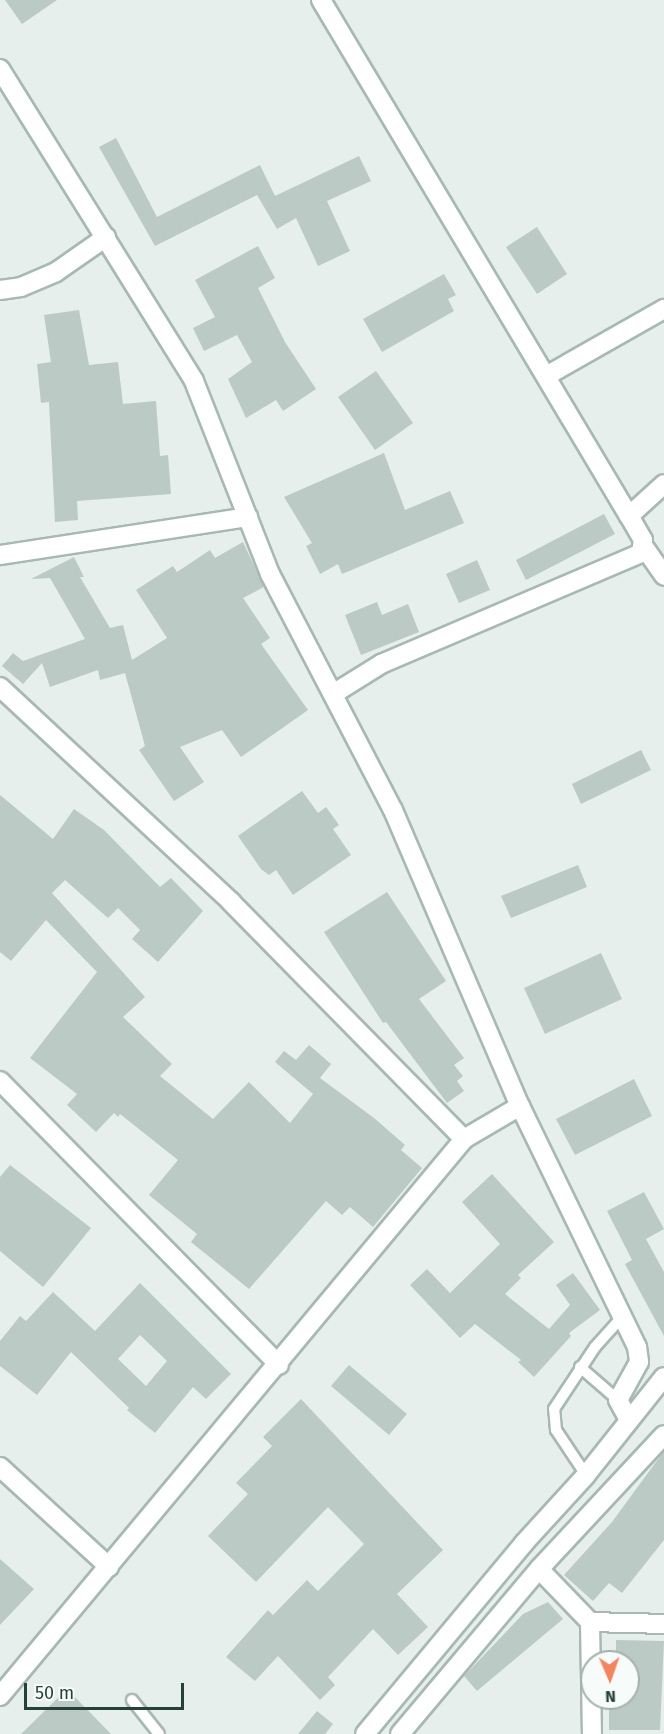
<!DOCTYPE html>
<html>
<head>
<meta charset="utf-8">
<style>
	body { margin:0 }
	#map { position:relative; width:664px; height:1734px; overflow:hidden; background:#e6efeb; font-family:"Fira Sans",sans-serif }
	div>[style] { position:absolute }
	.building>* { inset:0; background:#bbcac4 }
	.roads { filter:drop-shadow(2px 0 #a8b8b2) drop-shadow(-2px 0 #a8b8b2) drop-shadow(0 2px #a8b8b2) drop-shadow(0 -2px #a8b8b2) }
	.lane>* { height:10px; margin:-5px; padding:0 5px; transform-origin:5px; border-radius:5px; background:#fff }
	.street>* { height:18px; margin:-9px; padding:0 9px; transform-origin:9px; border-radius:9px; background:#fff }
	.secondary>* { height:18px; margin:-9px; padding:0 9px; transform-origin:9px; border-radius:9px; background:#fff }
	span { translate:-50% -50%; white-space:nowrap; text-align:center; line-height:1.15; -webkit-text-stroke:4.5px #f7fbf9; paint-order:stroke }
	.north { position:absolute; left:580px; top:1650px; width:60px; height:60px; box-sizing:border-box; background:#f7fbf9; border:2px solid #a3b1ad; border-radius:50%; rotate:178deg; font-size:16px; font-weight:700; line-height:24px; text-align:center; color:#24423a }
	.north::after { content:''; display:block; margin:auto; width:21px; height:27px; background:#f4845f; clip-path:polygon(50% 0,100% 100%,50% 72%,0 100%) }
	.scale { position:absolute; left:24px; top:1683px; width:160px; height:27px; box-sizing:border-box; border:3px solid #24423a; border-top:0; padding-left:8px; font-size:18px; line-height:21px; white-space:nowrap; color:#24423a; -webkit-text-stroke:4px #f7fbf9; paint-order:stroke }
</style>
</head>
<body>
<div id="map">
	<div class="building">
		<div style="clip-path:polygon(5px 0,57px 0,22px 24px)"></div>
		<div style="clip-path:polygon(116px 138px,157px 217px,260px 165px,275px 196px,359px 156px,371px 181px,327px 201px,350px 251px,318px 266px,296px 218px,277px 229px,257px 195px,155px 246px,99px 147px)"></div>
		<div style="clip-path:polygon(537px 227px,567px 274px,537px 294px,506px 247px)"></div>
		<div style="clip-path:polygon(258px 246px,275px 278px,258px 288px,285px 342px,316px 389px,283px 411px,276px 400px,246px 418px,228px 379px,252px 362px,237px 335px,204px 351px,193px 328px,215px 317px,195px 280px)"></div>
		<div style="clip-path:polygon(444px 274px,456px 295px,448px 299px,454px 311px,382px 352px,363px 319px)"></div>
		<div style="clip-path:polygon(79px 310px,89px 365px,118px 362px,123px 404px,156px 401px,160px 456px,168px 455px,171px 494px,77px 501px,78px 520px,55px 522px,49px 402px,41px 403px,37px 364px,51px 362px,44px 315px)"></div>
		<div style="clip-path:polygon(376px 371px,413px 423px,375px 450px,338px 397px)"></div>
		<div style="clip-path:polygon(384px 453px,405px 510px,450px 491px,464px 523px,342px 574px,338px 564px,320px 574px,306px 546px,312px 543px,284px 497px)"></div>
		<div style="clip-path:polygon(604px 514px,615px 534px,526px 580px,516px 560px)"></div>
		<div style="clip-path:polygon(243px 542px,264px 587px,243px 598px,270px 638px,261px 644px,308px 710px,241px 757px,222px 730px,180px 747px,204px 782px,174px 801px,139px 750px,145px 746px,125px 673px,100px 680px,98px 670px,50px 687px,42px 663px,23px 684px,2px 666px,13px 653px,23px 661px,85px 639px,50px 578px,31px 579px,74px 557px,84px 577px,80px 577px,110px 628px,123px 625px,132px 660px,167px 638px,136px 590px,173px 566px,177px 572px,210px 550px,215px 558px)"></div>
		<div style="clip-path:polygon(477px 560px,490px 590px,459px 603px,446px 574px)"></div>
		<div style="clip-path:polygon(377px 602px,382px 615px,408px 604px,419px 632px,361px 655px,345px 615px)"></div>
		<div style="clip-path:polygon(641px 750px,651px 770px,581px 804px,572px 784px)"></div>
		<div style="clip-path:polygon(302px 791px,318px 813px,326px 807px,339px 825px,333px 829px,351px 855px,293px 895px,276px 870px,269px 875px,261px 869px,238px 836px)"></div>
		<div style="clip-path:polygon(0 795px,53px 839px,74px 809px,104px 830px,160px 887px,171px 878px,203px 911px,158px 962px,132px 939px,140px 930px,118px 908px,108px 918px,65px 880px,52px 893px,145px 997px,123px 1017px,172px 1064px,160px 1076px,213px 1119px,249px 1082px,290px 1123px,313px 1094px,275px 1062px,284px 1051px,296px 1060px,309px 1045px,331px 1064px,320px 1078px,374px 1118px,405px 1145px,401px 1150px,422px 1168px,373px 1227px,350px 1207px,342px 1215px,326px 1201px,249px 1289px,191px 1242px,197px 1234px,149px 1195px,178px 1160px,120px 1114px,118px 1117px,114px 1113px,96px 1132px,67px 1105px,77px 1094px,30px 1058px,97px 972px,46px 920px,11px 961px,0 952px)"></div>
		<div style="clip-path:polygon(578px 865px,587px 887px,511px 918px,501px 896px)"></div>
		<div style="clip-path:polygon(387px 892px,446px 981px,419px 999px,464px 1058px,454px 1065px,463px 1076px,457px 1081px,464px 1091px,447px 1103px,386px 1022px,383px 1023px,324px 932px)"></div>
		<div style="clip-path:polygon(601px 953px,622px 999px,545px 1034px,524px 988px)"></div>
		<div style="clip-path:polygon(634px 1079px,652px 1116px,575px 1155px,556px 1119px)"></div>
		<div style="clip-path:polygon(10px 1165px,91px 1228px,43px 1287px,0 1251px,0 1177px)"></div>
		<div style="clip-path:polygon(492px 1174px,554px 1242px,518px 1275px,521px 1278px,505px 1294px,549px 1329px,570px 1305px,556px 1285px,573px 1273px,600px 1310px,569px 1333px,571px 1336px,534px 1377px,518px 1362px,521px 1360px,475px 1324px,460px 1338px,410px 1285px,427px 1269px,450px 1293px,500px 1244px,462px 1202px)"></div>
		<div style="clip-path:polygon(644px 1192px,664px 1229px,646px 1239px,664px 1272px,664px 1336px,625px 1264px,632px 1260px,607px 1211px)"></div>
		<div style="clip-path:polygon(evenodd,140px 1283px,231px 1374px,206px 1399px,193px 1387px,155px 1433px,127px 1410px,129px 1408px,71px 1352px,37px 1395px,0 1366px,0 1341px,20px 1316px,26px 1321px,53px 1292px,95px 1331px,140px 1283px,140px 1335px,167px 1361px,146px 1386px,118px 1359px,140px 1335px)"></div>
		<div style="clip-path:polygon(349px 1365px,407px 1414px,389px 1435px,331px 1386px)"></div>
		<div style="clip-path:polygon(301px 1399px,443px 1550px,397px 1594px,428px 1627px,398px 1655px,373px 1629px,328px 1677px,335px 1685px,320px 1700px,278px 1656px,255px 1681px,226px 1657px,268px 1610px,273px 1615px,307px 1580px,318px 1591px,364px 1544px,328px 1507px,256px 1582px,208px 1536px,248px 1494px,236px 1483px,272px 1446px,263px 1437px)"></div>
		<div style="clip-path:polygon(664px 1451px,664px 1540px,622px 1593px,609px 1583px,593px 1601px,564px 1575px,612px 1522px)"></div>
		<div style="clip-path:polygon(0 1559px,34px 1589px,0 1625px)"></div>
		<div style="clip-path:polygon(548px 1602px,563px 1619px,477px 1691px,464px 1676px,523px 1614px)"></div>
		<div style="clip-path:polygon(616px 1640px,664px 1641px,660px 1730px,609px 1730px,609px 1698px,628px 1698px,628px 1662px,616px 1662px)"></div>
		<div style="clip-path:polygon(67px 1689px,111px 1734px,21px 1734px)"></div>
		<div style="clip-path:polygon(317px 1711px,333px 1724px,325px 1734px,298px 1734px)"></div>
	</div>
	<div class="roads">
		<div class="lane">
			<div style="left:580px;top:1367px;width:50px;rotate:41deg"></div>
			<div style="left:586px;top:1475px;width:54px;rotate:-123.7deg"></div>
			<div style="left:556px;top:1430px;width:21px;rotate:-95deg"></div>
			<div style="left:554px;top:1409px;width:74px;rotate:-56.5deg"></div>
			<div style="left:595px;top:1347px;width:39px;rotate:-48deg"></div>
			<div style="left:132px;top:1700px;width:43px;rotate:51.5deg"></div>
		</div>
		<div class="street">
			<div style="left:321px;top:0;width:601px;rotate:59.17deg"></div>
			<div style="left:0;top:69px;width:367px;rotate:58.1deg"></div>
			<div style="left:194px;top:381px;width:207px;rotate:68.5deg"></div>
			<div style="left:270px;top:574px;width:266px;rotate:62.5deg"></div>
			<div style="left:393px;top:810px;width:322px;rotate:66.8deg"></div>
			<div style="left:520px;top:1106px;width:268px;rotate:64.1deg"></div>
			<div style="left:637px;top:1347px;width:15px;rotate:82deg"></div>
			<div style="left:639px;top:1362px;width:43px;rotate:118.9deg"></div>
			<div style="left:618px;top:1400px;width:23px;rotate:61deg"></div>
			<div style="left:0;top:290px;width:21px;rotate:-8deg"></div>
			<div style="left:21px;top:287px;width:38px;rotate:-23deg"></div>
			<div style="left:56px;top:272px;width:61px;rotate:-35deg"></div>
			<div style="left:546px;top:376px;width:136px;rotate:-29.6deg"></div>
			<div style="left:644px;top:547px;width:35px;rotate:55deg"></div>
			<div style="left:0;top:555px;width:251px;rotate:-8.7deg"></div>
			<div style="left:0;top:687px;width:316px;rotate:42.9deg"></div>
			<div style="left:231px;top:902px;width:332px;rotate:45.5deg"></div>
			<div style="left:464px;top:1139px;width:65px;rotate:-30.5deg"></div>
			<div style="left:333px;top:694px;width:57px;rotate:-32deg"></div>
			<div style="left:381px;top:664px;width:283px;rotate:-23.1deg"></div>
			<div style="left:641px;top:553px;width:13px;rotate:-81deg"></div>
			<div style="left:643px;top:540px;width:28px;rotate:-120deg"></div>
			<div style="left:629px;top:516px;width:47px;rotate:-42.4deg"></div>
			<div style="left:0;top:1081px;width:398px;rotate:45.5deg"></div>
			<div style="left:0;top:1467px;width:148px;rotate:42.5deg"></div>
			<div style="left:539px;top:1569px;width:74px;rotate:46.1deg"></div>
			<div style="left:590px;top:1622px;width:112px;rotate:89deg"></div>
			<div style="left:590px;top:1622px;width:74px;rotate:1.5deg"></div>
			<div style="left:0;top:1696px;width:725px;rotate:-50.2deg"></div>
		</div>
		<div class="secondary">
			<div style="left:365px;top:1734px;width:249px;rotate:-50.2deg"></div>
			<div style="left:524px;top:1543px;width:92px;rotate:-47.6deg"></div>
			<div style="left:586px;top:1475px;width:125px;rotate:-51.5deg"></div>
			<div style="left:400px;top:1734px;width:216px;rotate:-49.9deg"></div>
			<div style="left:539px;top:1569px;width:183px;rotate:-47deg"></div>
		</div>
	</div>
	<div class="north">N</div>
	<div class="scale">50 m</div>
</div>
</body>
</html>
